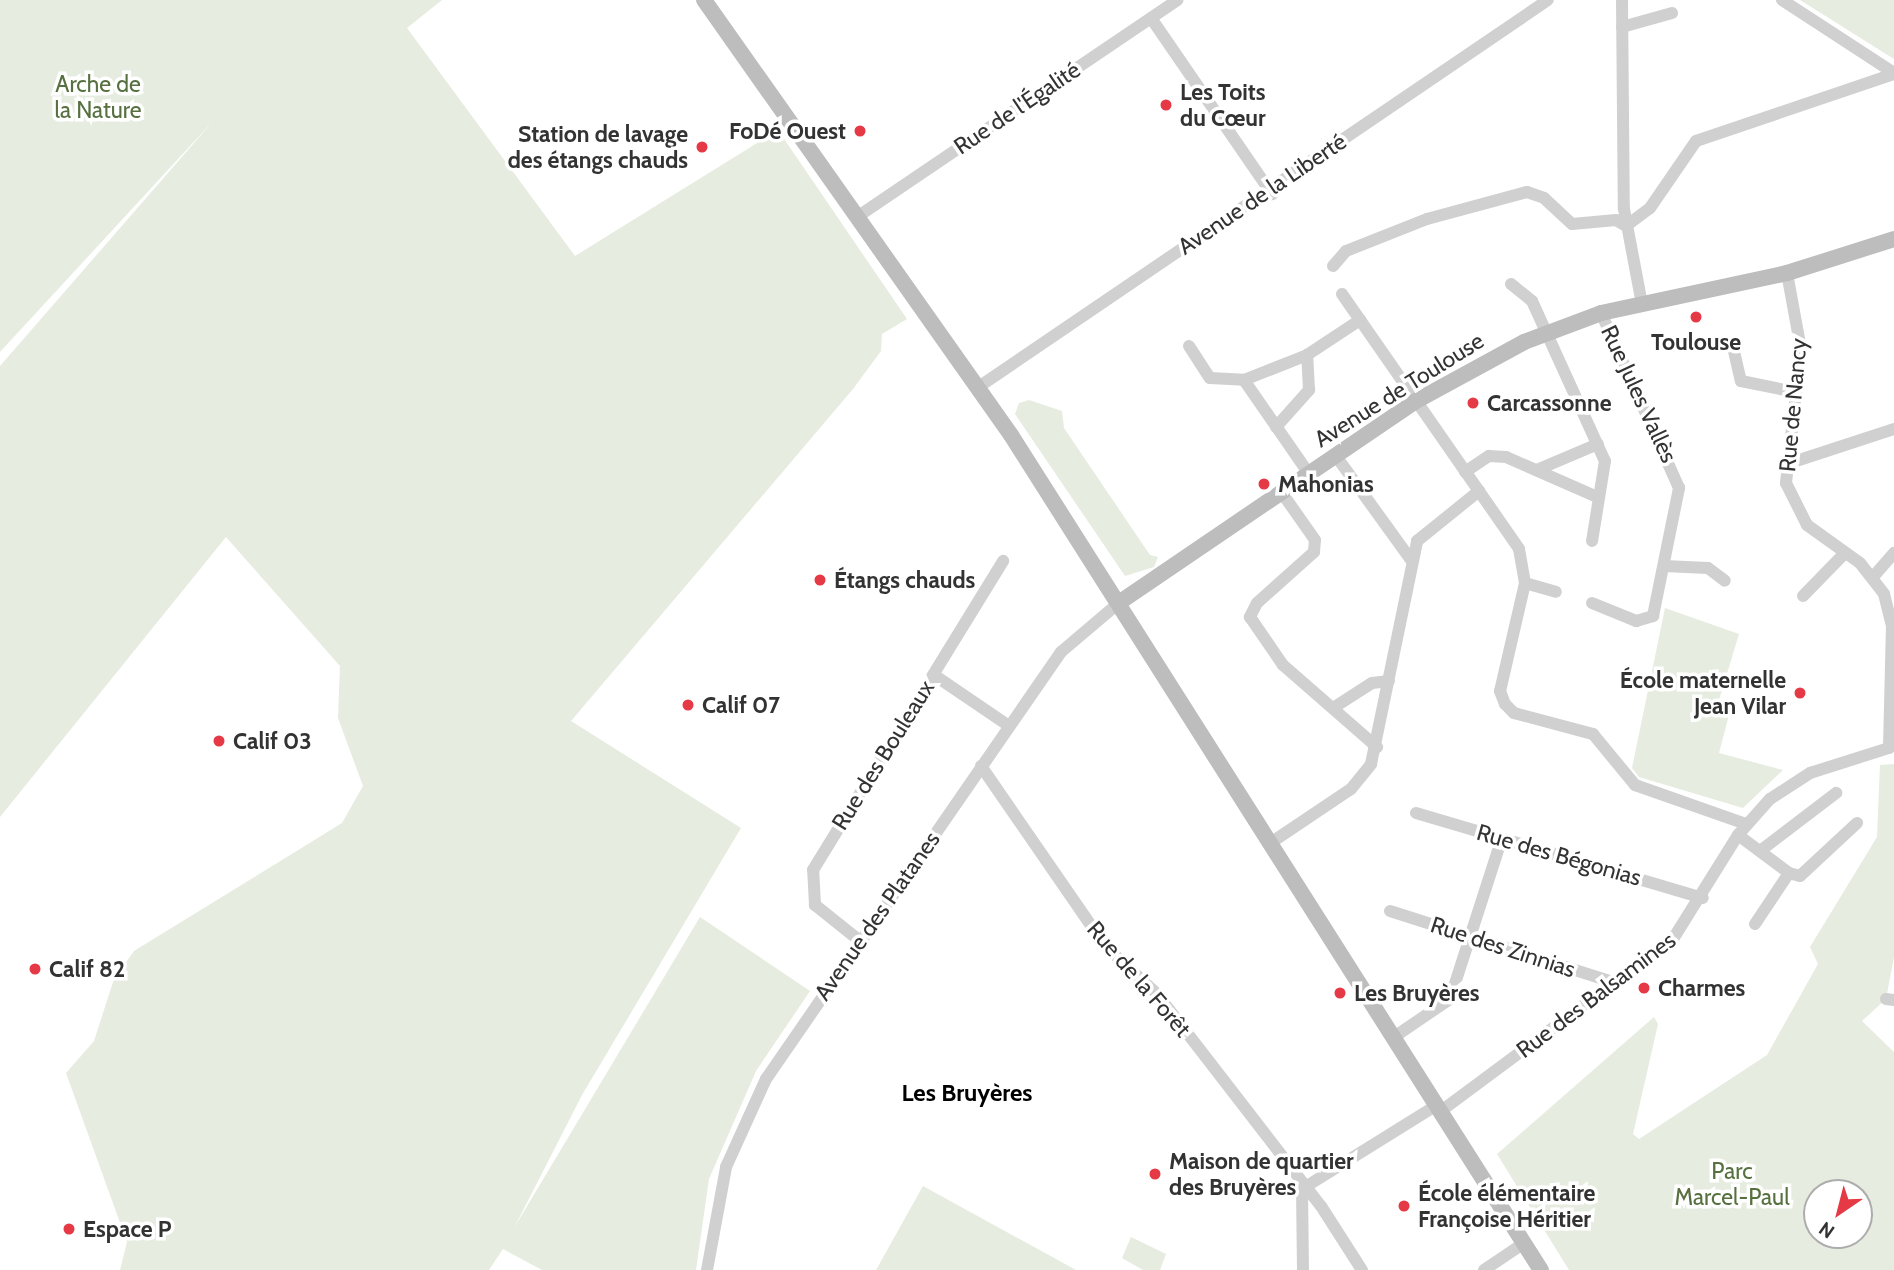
<!DOCTYPE html>
<html>
<head>
<meta charset="utf-8">
<style>
	body { margin:0 }
	#map { position:relative; width:1894px; height:1270px; overflow:hidden; background:#fff; font-family:Cabin,sans-serif }
	div>[style] { position:absolute }
	.green>* { inset:0; background:#e6ecdf }
	.street>* { height:12px; margin:-6px; padding:0 6px; transform-origin:6px; border-radius:6px; background:#d0d0d0 }
	.secondary>* { height:16px; margin:-8px; padding:0 8px; transform-origin:8px; border-radius:8px; background:#bdbdbd }
	.dots>* { width:19px; height:19px; translate:-50% -50%; box-sizing:border-box; border:4px solid #fff; border-radius:50% }
	span { translate:-50% -50%; white-space:nowrap; text-align:center; line-height:1.15; -webkit-text-stroke:7px #fff; paint-order:stroke }
	.park-label { font-size:23px; color:#56703f }
	.poi-label { font-size:23px; color:#333; font-weight:700 }
	.left { translate:0 -50%; text-align:left }
	.right { translate:-100% -50%; text-align:right }
	.street-label { font-size:23px; color:#333 }
	.neighbourhood-label { font-size:24px; color:#000; font-weight:700 }
	.north { position:absolute; left:1803px; top:1179px; width:70px; height:70px; box-sizing:border-box; background:#fff; border:2px solid #adadad; border-radius:50%; rotate:215deg; font-size:19px; font-weight:700; line-height:28px; text-align:center; color:#333 }
	.north::after { content:''; display:block; margin:auto; width:24px; height:32px; background:#e63946; clip-path:polygon(50% 0,100% 100%,50% 72%,0 100%) }
</style>
</head>
<body>
<div id="map">
	<div class="green">
		<div style="clip-path:polygon(0 0,442px 0,407px 28px,575px 256px,778px 130px,907px 319px,882px 334px,881px 351px,853px 389px,571px 721px,741px 828px,582px 1095px,514px 1228px,700px 917px,810px 991px,756px 1071px,709px 1179px,696px 1270px,542px 1270px,503px 1249px,489px 1270px,120px 1270px,127px 1242px,66px 1073px,94px 1041px,114px 979px,134px 951px,342px 823px,363px 786px,338px 718px,340px 666px,226px 537px,0 817px,0 366px,214px 120px,0 352px)"></div>
		<div style="clip-path:polygon(1800px 0,1894px 0,1894px 59px)"></div>
		<div style="clip-path:polygon(1029px 400px,1062px 411px,1064px 428px,1150px 555px,1158px 557px,1154px 567px,1125px 576px,1015px 414px,1019px 403px)"></div>
		<div style="clip-path:polygon(1665px 608px,1739px 634px,1716px 710px,1729px 715px,1719px 753px,1783px 770px,1743px 808px,1639px 777px,1632px 768px)"></div>
		<div style="clip-path:polygon(evenodd,1894px 764px,1894px 957px,1886px 999px,1862px 1021px,1894px 1052px,1894px 1270px,1569px 1270px,1497px 1154px,1654px 1017px,1658px 1024px,1633px 1134px,1639px 1139px,1767px 1055px,1818px 964px,1810px 947px,1877px 837px,1880px 765px,1894px 764px,1817px 1193px,1859px 1193px,1859px 1235px,1817px 1235px,1817px 1193px)"></div>
		<div style="clip-path:polygon(923px 1186px,1076px 1270px,876px 1270px)"></div>
		<div style="clip-path:polygon(1131px 1237px,1166px 1254px,1160px 1270px,1143px 1270px,1122px 1258px)"></div>
	</div>
	<div class="street">
		<div style="left:1622px;top:0;width:209px;rotate:89.5deg"></div>
		<div style="left:1624px;top:209px;width:97px;rotate:79.3deg"></div>
		<div style="left:1782px;top:0;width:134px;rotate:33.1deg"></div>
		<div style="left:1151px;top:18px;width:214px;rotate:55.5deg"></div>
		<div style="left:1622px;top:27px;width:52px;rotate:-15.6deg"></div>
		<div style="left:857px;top:217px;width:387px;rotate:-34.1deg"></div>
		<div style="left:1333px;top:266px;width:20px;rotate:-49deg"></div>
		<div style="left:1346px;top:251px;width:87px;rotate:-21.6deg"></div>
		<div style="left:1427px;top:219px;width:104px;rotate:-15.1deg"></div>
		<div style="left:1527px;top:192px;width:18px;rotate:19deg"></div>
		<div style="left:1544px;top:198px;width:38px;rotate:43deg"></div>
		<div style="left:1572px;top:224px;width:44px;rotate:-5.2deg"></div>
		<div style="left:1616px;top:220px;width:12px;rotate:31deg"></div>
		<div style="left:1626px;top:226px;width:30px;rotate:-37deg"></div>
		<div style="left:1650px;top:208px;width:81px;rotate:-55.5deg"></div>
		<div style="left:1696px;top:141px;width:209px;rotate:-18.7deg"></div>
		<div style="left:1787px;top:273px;width:77px;rotate:79.6deg"></div>
		<div style="left:1801px;top:349px;width:135px;rotate:96.4deg"></div>
		<div style="left:1786px;top:483px;width:47px;rotate:63.4deg"></div>
		<div style="left:1807px;top:525px;width:65px;rotate:35.6deg"></div>
		<div style="left:1860px;top:563px;width:39px;rotate:52deg"></div>
		<div style="left:1884px;top:594px;width:32px;rotate:76deg"></div>
		<div style="left:1892px;top:625px;width:123px;rotate:91.4deg"></div>
		<div style="left:1511px;top:284px;width:27px;rotate:39deg"></div>
		<div style="left:1532px;top:301px;width:176px;rotate:65.5deg"></div>
		<div style="left:1605px;top:461px;width:81px;rotate:99.2deg"></div>
		<div style="left:1342px;top:294px;width:310px;rotate:55.2deg"></div>
		<div style="left:1519px;top:549px;width:35px;rotate:80deg"></div>
		<div style="left:1525px;top:583px;width:111px;rotate:103deg"></div>
		<div style="left:1500px;top:691px;width:14px;rotate:69deg"></div>
		<div style="left:1505px;top:704px;width:13px;rotate:45deg"></div>
		<div style="left:1514px;top:713px;width:82px;rotate:14.9deg"></div>
		<div style="left:1593px;top:734px;width:66px;rotate:50.5deg"></div>
		<div style="left:1635px;top:785px;width:118px;rotate:19.4deg"></div>
		<div style="left:1189px;top:346px;width:38px;rotate:57deg"></div>
		<div style="left:1210px;top:378px;width:34px;rotate:3deg"></div>
		<div style="left:1244px;top:380px;width:68px;rotate:-21.6deg"></div>
		<div style="left:1307px;top:355px;width:64px;rotate:-33.4deg"></div>
		<div style="left:1733px;top:347px;width:35px;rotate:77deg"></div>
		<div style="left:1741px;top:381px;width:55px;rotate:11.5deg"></div>
		<div style="left:1244px;top:380px;width:114px;rotate:55.3deg"></div>
		<div style="left:977px;top:388px;width:690px;rotate:-34.2deg"></div>
		<div style="left:1276px;top:427px;width:50px;rotate:-48.3deg"></div>
		<div style="left:1309px;top:390px;width:35px;rotate:-93deg"></div>
		<div style="left:1336px;top:456px;width:128px;rotate:54.2deg"></div>
		<div style="left:1784px;top:465px;width:116px;rotate:-18.1deg"></div>
		<div style="left:1539px;top:469px;width:64px;rotate:-23deg"></div>
		<div style="left:1465px;top:472px;width:29px;rotate:-34deg"></div>
		<div style="left:1489px;top:456px;width:17px;rotate:3deg"></div>
		<div style="left:1506px;top:457px;width:99px;rotate:23.7deg"></div>
		<div style="left:1282px;top:493px;width:57px;rotate:54.9deg"></div>
		<div style="left:1315px;top:540px;width:12px;rotate:95deg"></div>
		<div style="left:1314px;top:552px;width:76px;rotate:138.2deg"></div>
		<div style="left:1257px;top:603px;width:16px;rotate:117deg"></div>
		<div style="left:1250px;top:617px;width:58px;rotate:55.5deg"></div>
		<div style="left:1283px;top:665px;width:125px;rotate:41.1deg"></div>
		<div style="left:1664px;top:566px;width:44px;rotate:2.6deg"></div>
		<div style="left:1708px;top:568px;width:21px;rotate:37deg"></div>
		<div style="left:1873px;top:577px;width:32px;rotate:-49deg"></div>
		<div style="left:1525px;top:583px;width:32px;rotate:16deg"></div>
		<div style="left:1803px;top:596px;width:60px;rotate:-45.7deg"></div>
		<div style="left:1592px;top:603px;width:48px;rotate:22.2deg"></div>
		<div style="left:1636px;top:621px;width:18px;rotate:-16deg"></div>
		<div style="left:1653px;top:616px;width:131px;rotate:-78.5deg"></div>
		<div style="left:1679px;top:488px;width:192px;rotate:-114deg"></div>
		<div style="left:934px;top:675px;width:91px;rotate:34.2deg"></div>
		<div style="left:1333px;top:708px;width:46px;rotate:-32.7deg"></div>
		<div style="left:1372px;top:683px;width:17px;rotate:-7deg"></div>
		<div style="left:981px;top:766px;width:219px;rotate:55.4deg"></div>
		<div style="left:1105px;top:946px;width:71px;rotate:42.7deg"></div>
		<div style="left:1157px;top:994px;width:268px;rotate:52.3deg"></div>
		<div style="left:1321px;top:1206px;width:76px;rotate:57.4deg"></div>
		<div style="left:1416px;top:813px;width:299px;rotate:16.5deg"></div>
		<div style="left:1738px;top:835px;width:64px;rotate:36.7deg"></div>
		<div style="left:1272px;top:842px;width:95px;rotate:-33.9deg"></div>
		<div style="left:1351px;top:789px;width:32px;rotate:-51deg"></div>
		<div style="left:1371px;top:764px;width:228px;rotate:-78.3deg"></div>
		<div style="left:1417px;top:541px;width:80px;rotate:-38.9deg"></div>
		<div style="left:1760px;top:851px;width:96px;rotate:-37.3deg"></div>
		<div style="left:1390px;top:911px;width:237px;rotate:17.7deg"></div>
		<div style="left:1755px;top:924px;width:61px;rotate:-56.3deg"></div>
		<div style="left:1789px;top:873px;width:11px;rotate:15deg"></div>
		<div style="left:1800px;top:876px;width:78px;rotate:-42.9deg"></div>
		<div style="left:860px;top:941px;width:58px;rotate:-141.3deg"></div>
		<div style="left:815px;top:905px;width:35px;rotate:-93deg"></div>
		<div style="left:813px;top:870px;width:363px;rotate:-58.4deg"></div>
		<div style="left:1886px;top:999px;width:8px;rotate:7deg"></div>
		<div style="left:1394px;top:1037px;width:68px;rotate:-34.2deg"></div>
		<div style="left:1450px;top:999px;width:169px;rotate:-72.1deg"></div>
		<div style="left:1441px;top:1111px;width:289px;rotate:-36.6deg"></div>
		<div style="left:1673px;top:939px;width:123px;rotate:-58deg"></div>
		<div style="left:1738px;top:835px;width:48px;rotate:-48.4deg"></div>
		<div style="left:1770px;top:799px;width:48px;rotate:-33deg"></div>
		<div style="left:1810px;top:773px;width:83px;rotate:-17.6deg"></div>
		<div style="left:1302px;top:1189px;width:159px;rotate:-31.9deg"></div>
		<div style="left:1302px;top:1189px;width:81px;rotate:89.3deg"></div>
		<div style="left:707px;top:1270px;width:105px;rotate:-79.5deg"></div>
		<div style="left:726px;top:1167px;width:97px;rotate:-65.6deg"></div>
		<div style="left:766px;top:1079px;width:519px;rotate:-55.36deg"></div>
		<div style="left:1061px;top:652px;width:77px;rotate:-40.3deg"></div>
		<div style="left:1484px;top:1270px;width:48px;rotate:-34deg"></div>
	</div>
	<div class="secondary">
		<div style="left:704px;top:0;width:532px;rotate:54.79deg"></div>
		<div style="left:1011px;top:435px;width:989px;rotate:57.6deg"></div>
		<div style="left:1120px;top:602px;width:358px;rotate:-34.2deg"></div>
		<div style="left:1416px;top:401px;width:123px;rotate:-28.6deg"></div>
		<div style="left:1524px;top:342px;width:82px;rotate:-20.6deg"></div>
		<div style="left:1601px;top:313px;width:190px;rotate:-12.1deg"></div>
		<div style="left:1787px;top:273px;width:112px;rotate:-17.6deg"></div>
	</div>
	<div class="dots">
		<div style="left:1166px;top:105px;background:#e63946"></div>
		<div style="left:860px;top:131px;background:#e63946"></div>
		<div style="left:702px;top:147px;background:#e63946"></div>
		<div style="left:1696px;top:317px;background:#e63946"></div>
		<div style="left:1473px;top:403px;background:#e63946"></div>
		<div style="left:1264px;top:484px;background:#e63946"></div>
		<div style="left:820px;top:580px;background:#e63946"></div>
		<div style="left:1800px;top:693px;background:#e63946"></div>
		<div style="left:688px;top:705px;background:#e63946"></div>
		<div style="left:219px;top:741px;background:#e63946"></div>
		<div style="left:35px;top:969px;background:#e63946"></div>
		<div style="left:1644px;top:988px;background:#e63946"></div>
		<div style="left:1340px;top:993px;background:#e63946"></div>
		<div style="left:1155px;top:1174px;background:#e63946"></div>
		<div style="left:1404px;top:1206px;background:#e63946"></div>
		<div style="left:69px;top:1229px;background:#e63946"></div>
	</div>
	<div class="park-label">
		<span style="left:98px;top:97px">Arche de<br>la Nature</span>
		<span style="left:1732px;top:1184px">Parc<br>Marcel-Paul</span>
	</div>
	<div class="poi-label">
		<span class="left" style="left:1180px;top:105px">Les Toits<br>du Cœur</span>
		<span class="right" style="left:846px;top:131px">FoDé Ouest</span>
		<span class="right" style="left:688px;top:147px">Station de lavage<br>des étangs chauds</span>
		<span style="left:1696px;top:342px">Toulouse</span>
		<span class="left" style="left:1487px;top:403px">Carcassonne</span>
		<span class="left" style="left:1278px;top:484px">Mahonias</span>
		<span class="left" style="left:834px;top:580px">Étangs chauds</span>
		<span class="right" style="left:1786px;top:693px">École maternelle<br>Jean Vilar</span>
		<span class="left" style="left:702px;top:705px">Calif 07</span>
		<span class="left" style="left:233px;top:741px">Calif 03</span>
		<span class="left" style="left:49px;top:969px">Calif 82</span>
		<span class="left" style="left:1658px;top:988px">Charmes</span>
		<span class="left" style="left:1354px;top:993px">Les Bruyères</span>
		<span class="left" style="left:1169px;top:1174px">Maison de quartier<br>des Bruyères</span>
		<span class="left" style="left:1418px;top:1206px">École élémentaire<br>Françoise Héritier</span>
		<span class="left" style="left:83px;top:1229px">Espace P</span>
	</div>
	<div class="street-label">
		<span style="left:1017px;top:108px;rotate:-34deg">Rue de l'Égalité</span>
		<span style="left:1262px;top:194px;rotate:-34deg">Avenue de la Liberté</span>
		<span style="left:1399px;top:390px;rotate:-32deg">Avenue de Toulouse</span>
		<span style="left:1639px;top:394px;rotate:65deg">Rue Jules Vallès</span>
		<span style="left:1793px;top:405px;rotate:-85deg">Rue de Nancy</span>
		<span style="left:883px;top:755px;rotate:-58deg">Rue des Bouleaux</span>
		<span style="left:1559px;top:855px;rotate:16deg">Rue des Bégonias</span>
		<span style="left:877px;top:916px;rotate:-55deg">Avenue des Platanes</span>
		<span style="left:1503px;top:947px;rotate:18deg">Rue des Zinnias</span>
		<span style="left:1139px;top:979px;rotate:49deg">Rue de la Forêt</span>
		<span style="left:1596px;top:995px;rotate:-37deg">Rue des Balsamines</span>
	</div>
	<div class="neighbourhood-label">
		<span style="left:967px;top:1093px">Les Bruyères</span>
	</div>
	<div class="north">N</div>
</div>
</body>
</html>
